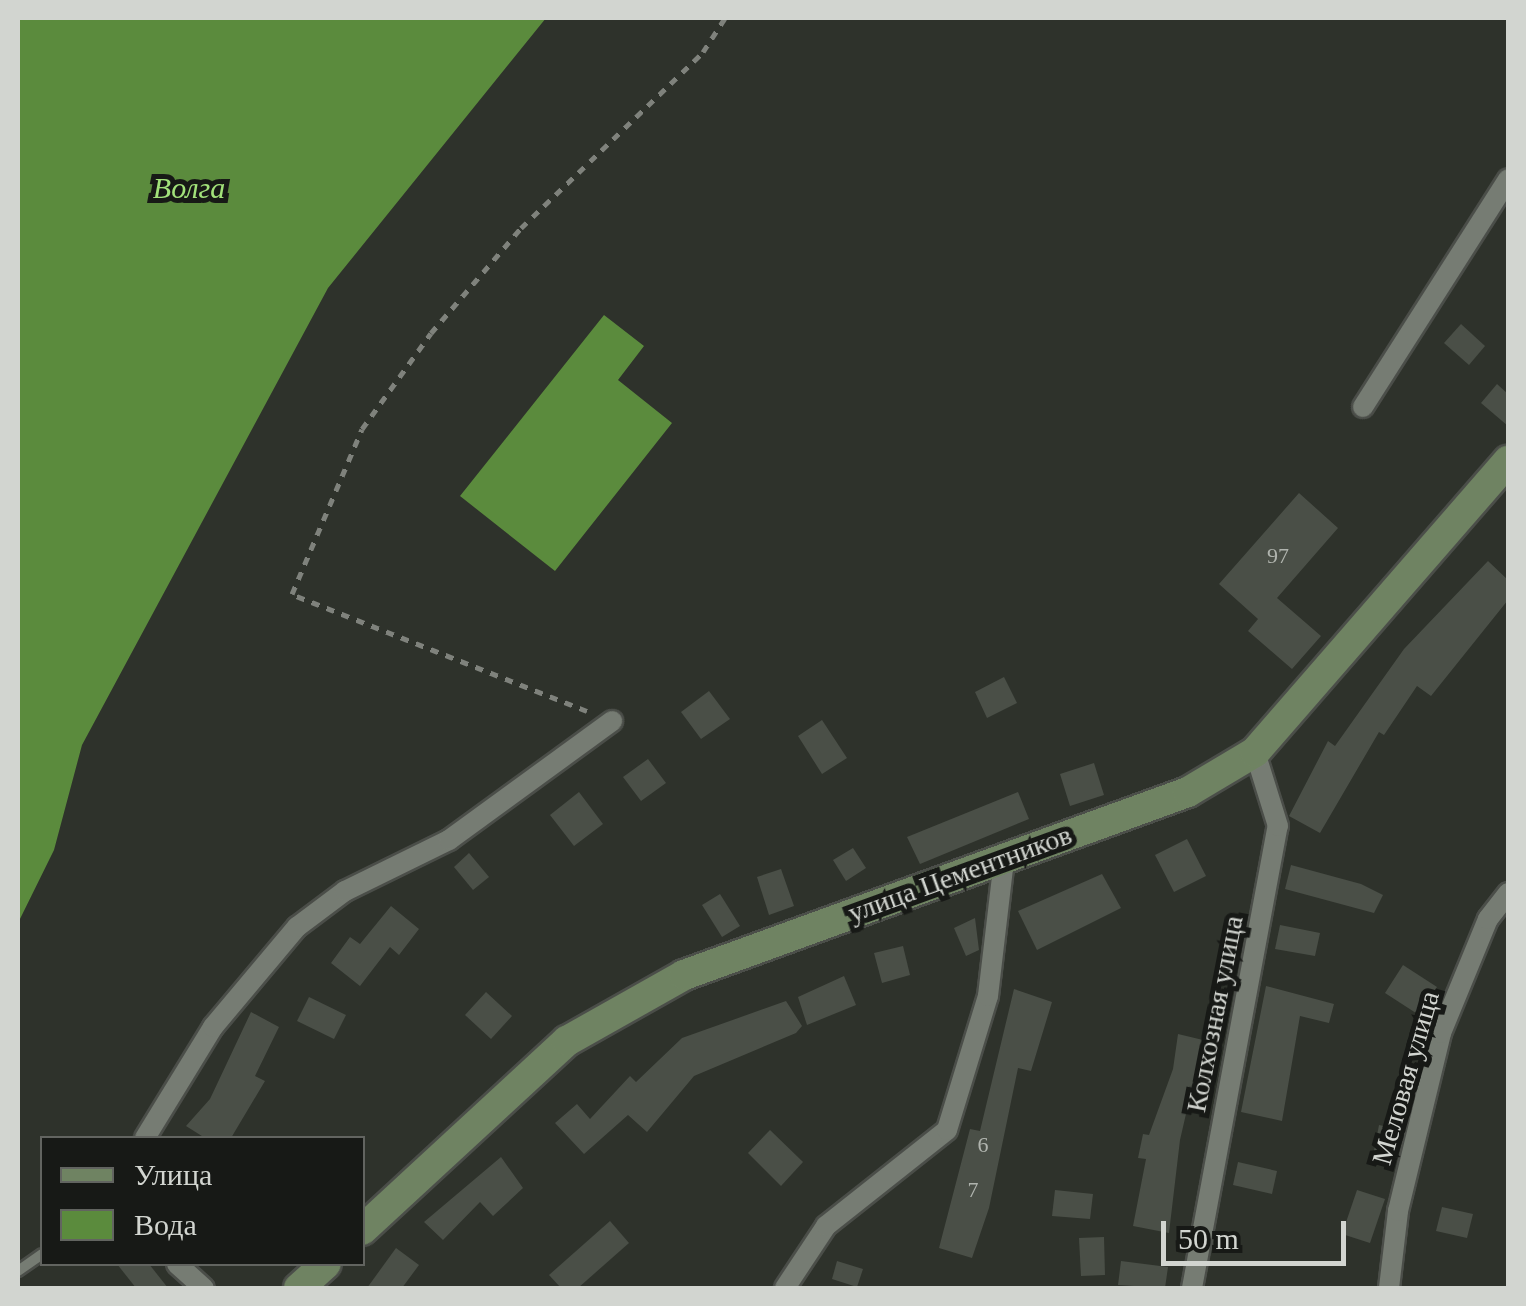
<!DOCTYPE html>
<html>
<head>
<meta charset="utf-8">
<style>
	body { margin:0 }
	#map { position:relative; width:1526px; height:1306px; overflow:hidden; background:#2e322b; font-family:"Times New Roman",serif }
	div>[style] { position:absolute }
	.water>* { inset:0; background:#5b8b3d }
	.building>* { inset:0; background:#4a4f47 }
	.path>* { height:5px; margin-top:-2.5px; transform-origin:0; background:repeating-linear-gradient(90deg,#7f827c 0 8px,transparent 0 16px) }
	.roads { filter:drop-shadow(2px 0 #4b4e49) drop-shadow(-2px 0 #4b4e49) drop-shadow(0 2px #4b4e49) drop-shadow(0 -2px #4b4e49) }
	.lane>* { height:10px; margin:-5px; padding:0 5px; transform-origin:5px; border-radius:5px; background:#767c73 }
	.street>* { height:20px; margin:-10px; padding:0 10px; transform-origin:10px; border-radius:10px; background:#767c73 }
	.secondary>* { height:30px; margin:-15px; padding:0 15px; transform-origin:15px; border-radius:15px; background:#6f8362 }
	span { translate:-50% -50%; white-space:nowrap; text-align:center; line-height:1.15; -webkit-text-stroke:10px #171916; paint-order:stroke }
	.number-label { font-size:22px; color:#b0b4ae }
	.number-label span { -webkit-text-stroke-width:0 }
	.street-label { font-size:28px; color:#d2d5d0 }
	.water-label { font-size:30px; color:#a2e27a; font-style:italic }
	.frame { position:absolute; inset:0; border:20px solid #d2d5d0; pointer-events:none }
	.legend { position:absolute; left:40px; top:1136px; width:325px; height:130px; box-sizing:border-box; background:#171916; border:2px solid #626460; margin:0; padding:12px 18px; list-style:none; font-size:30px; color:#d2d5d0 }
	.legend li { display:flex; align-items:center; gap:20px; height:50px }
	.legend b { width:50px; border:2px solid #626460 }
	.scale { position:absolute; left:1161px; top:1221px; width:185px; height:45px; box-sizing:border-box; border:5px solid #d2d5d0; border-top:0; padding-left:12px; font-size:30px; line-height:35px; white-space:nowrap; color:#d2d5d0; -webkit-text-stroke:8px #171916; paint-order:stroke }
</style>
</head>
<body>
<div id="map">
	<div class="water">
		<div style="clip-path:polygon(18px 18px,546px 18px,328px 288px,82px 745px,54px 850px,18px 923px)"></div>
		<div style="clip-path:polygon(604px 315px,644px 346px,618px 380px,672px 423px,555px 571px,460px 496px)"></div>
	</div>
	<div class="building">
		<div style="clip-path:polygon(1461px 324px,1485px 346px,1469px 365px,1444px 343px)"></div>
		<div style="clip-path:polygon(1497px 384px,1508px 394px,1508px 426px,1481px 403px)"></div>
		<div style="clip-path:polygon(1299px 493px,1338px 528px,1277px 598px,1321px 636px,1292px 669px,1248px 631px,1258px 619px,1219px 584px)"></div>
		<div style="clip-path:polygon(1488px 561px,1508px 580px,1508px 600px,1431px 696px,1417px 686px,1384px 735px,1379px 732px,1320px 833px,1289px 816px,1328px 741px,1335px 746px,1404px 649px)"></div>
		<div style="clip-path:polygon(1004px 677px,1017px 703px,987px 718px,975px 692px)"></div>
		<div style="clip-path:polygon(709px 691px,730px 719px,701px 739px,681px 712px)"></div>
		<div style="clip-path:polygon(822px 720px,847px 758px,822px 774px,798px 736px)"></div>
		<div style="clip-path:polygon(648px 759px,666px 783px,641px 801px,623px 777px)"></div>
		<div style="clip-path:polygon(1094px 763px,1104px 795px,1070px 806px,1060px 774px)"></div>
		<div style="clip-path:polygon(579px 792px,603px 824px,574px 846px,550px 815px)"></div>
		<div style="clip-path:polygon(1018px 792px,1029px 819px,920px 864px,907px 837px)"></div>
		<div style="clip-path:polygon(1187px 839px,1206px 876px,1174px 892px,1155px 855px)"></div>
		<div style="clip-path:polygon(853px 848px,866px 868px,846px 881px,833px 860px)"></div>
		<div style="clip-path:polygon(469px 853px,489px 877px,473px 890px,454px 867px)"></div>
		<div style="clip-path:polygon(1291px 865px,1361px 884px,1383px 895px,1374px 913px,1285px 889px)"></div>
		<div style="clip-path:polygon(781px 869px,794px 906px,769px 915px,757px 877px)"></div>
		<div style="clip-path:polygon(1102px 874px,1121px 908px,1037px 950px,1018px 911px)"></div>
		<div style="clip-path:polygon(720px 894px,740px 926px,722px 937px,702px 905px)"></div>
		<div style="clip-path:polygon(391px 906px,419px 929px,399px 955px,390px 947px,360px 986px,331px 963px,350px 937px,360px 944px)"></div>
		<div style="clip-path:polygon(975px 918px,979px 950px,966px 956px,954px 928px)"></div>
		<div style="clip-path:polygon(1280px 925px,1320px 933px,1315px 956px,1275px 949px)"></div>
		<div style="clip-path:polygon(903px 946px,910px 975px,882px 983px,874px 953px)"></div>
		<div style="clip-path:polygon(1403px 965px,1437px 987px,1419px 1015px,1385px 993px)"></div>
		<div style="clip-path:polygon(844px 976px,856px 1005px,807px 1025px,798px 997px)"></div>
		<div style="clip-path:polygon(1266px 986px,1334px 1004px,1329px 1023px,1300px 1016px,1282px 1121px,1241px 1112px)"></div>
		<div style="clip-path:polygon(1014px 989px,1052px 1002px,1031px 1071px,1018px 1068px,989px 1208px,972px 1258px,939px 1248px,970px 1129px,980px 1131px)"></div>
		<div style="clip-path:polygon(486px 992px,512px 1016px,491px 1039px,465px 1015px)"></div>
		<div style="clip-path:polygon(309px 997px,346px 1015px,334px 1039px,297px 1021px)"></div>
		<div style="clip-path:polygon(786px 1001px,802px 1026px,796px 1033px,694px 1076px,647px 1132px,628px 1115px,584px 1154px,555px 1123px,577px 1104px,590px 1119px,630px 1076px,636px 1082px,682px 1038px)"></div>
		<div style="clip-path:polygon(251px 1012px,279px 1027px,255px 1076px,265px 1081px,231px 1138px,205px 1138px,186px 1126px,210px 1099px)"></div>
		<div style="clip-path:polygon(1178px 1034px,1203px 1040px,1180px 1140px,1169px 1233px,1133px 1226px,1146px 1159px,1138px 1158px,1143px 1134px,1149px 1135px,1173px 1069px)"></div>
		<div style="clip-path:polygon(1379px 1125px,1398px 1129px,1392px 1160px,1373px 1156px)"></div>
		<div style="clip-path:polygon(770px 1130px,803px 1162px,781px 1186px,748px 1153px)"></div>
		<div style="clip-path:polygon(501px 1157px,523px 1188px,493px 1216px,480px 1202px,443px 1240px,424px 1222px)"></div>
		<div style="clip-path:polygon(1238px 1162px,1277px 1171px,1272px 1194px,1233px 1185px)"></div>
		<div style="clip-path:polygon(1055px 1190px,1093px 1194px,1090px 1219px,1052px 1216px)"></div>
		<div style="clip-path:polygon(1357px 1190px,1385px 1199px,1370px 1243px,1342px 1234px)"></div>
		<div style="clip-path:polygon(1442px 1207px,1473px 1214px,1467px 1238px,1436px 1231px)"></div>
		<div style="clip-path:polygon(610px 1221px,629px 1243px,578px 1288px,561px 1288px,549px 1275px)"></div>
		<div style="clip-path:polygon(1104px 1237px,1105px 1275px,1081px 1276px,1079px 1238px)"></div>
		<div style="clip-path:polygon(396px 1248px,419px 1265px,402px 1288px,367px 1288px)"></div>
		<div style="clip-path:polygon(837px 1261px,863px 1269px,857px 1287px,832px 1279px)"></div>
		<div style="clip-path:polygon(1121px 1261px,1168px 1267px,1165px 1288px,1118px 1285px)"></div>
		<div style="clip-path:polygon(117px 1264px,149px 1264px,168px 1288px,136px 1288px)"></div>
	</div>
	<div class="path">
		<div style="left:587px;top:711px;width:317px;rotate:-158.4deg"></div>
		<div style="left:292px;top:594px;width:179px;rotate:-67deg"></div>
		<div style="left:362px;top:429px;width:118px;rotate:-54.3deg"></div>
		<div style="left:431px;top:333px;width:138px;rotate:-49.4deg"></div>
		<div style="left:521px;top:228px;width:253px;rotate:-44deg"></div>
		<div style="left:703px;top:52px;width:40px;rotate:-57.1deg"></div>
	</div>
	<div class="roads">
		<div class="lane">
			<div style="left:18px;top:1271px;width:29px;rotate:-35deg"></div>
		</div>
		<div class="street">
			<div style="left:1363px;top:407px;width:270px;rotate:-57.5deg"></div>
			<div style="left:145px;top:1138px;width:130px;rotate:-58.5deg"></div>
			<div style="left:213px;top:1027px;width:131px;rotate:-50deg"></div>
			<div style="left:297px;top:927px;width:60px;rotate:-36.9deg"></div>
			<div style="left:345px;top:891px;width:116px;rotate:-26.1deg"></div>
			<div style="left:449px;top:840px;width:202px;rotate:-36.1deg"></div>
			<div style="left:177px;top:1264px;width:36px;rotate:42deg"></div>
			<div style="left:785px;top:1288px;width:74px;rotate:-56.5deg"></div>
			<div style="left:826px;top:1226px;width:154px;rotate:-38.4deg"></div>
			<div style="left:947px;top:1130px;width:140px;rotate:-73deg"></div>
			<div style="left:988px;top:996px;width:138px;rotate:-83.3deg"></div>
			<div style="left:1192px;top:1288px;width:470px;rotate:-79.5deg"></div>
			<div style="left:1278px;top:826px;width:77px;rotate:-107.3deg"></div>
			<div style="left:1389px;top:1288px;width:78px;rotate:-83.3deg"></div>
			<div style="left:1398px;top:1211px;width:183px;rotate:-76.4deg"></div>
			<div style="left:1441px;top:1033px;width:123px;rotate:-67.6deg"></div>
			<div style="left:1488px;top:919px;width:33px;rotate:-52deg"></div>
		</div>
		<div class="secondary">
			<div style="left:362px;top:1230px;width:279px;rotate:-42.7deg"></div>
			<div style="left:567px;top:1041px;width:134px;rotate:-29.4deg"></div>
			<div style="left:684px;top:975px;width:536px;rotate:-19.96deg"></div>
			<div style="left:1188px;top:792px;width:78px;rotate:-30.8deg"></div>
			<div style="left:1255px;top:752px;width:386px;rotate:-49deg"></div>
			<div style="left:299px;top:1288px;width:36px;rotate:-42deg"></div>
		</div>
	</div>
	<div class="number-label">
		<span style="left:1278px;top:556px">97</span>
		<span style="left:983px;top:1145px">6</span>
		<span style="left:973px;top:1190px">7</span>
	</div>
	<div class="street-label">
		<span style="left:960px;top:874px;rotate:-20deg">улица Цементников</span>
		<span style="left:1215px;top:1014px;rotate:-79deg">Колхозная улица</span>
		<span style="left:1406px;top:1078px;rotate:-74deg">Меловая улица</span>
	</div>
	<div class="water-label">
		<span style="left:189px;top:188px">Волга</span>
	</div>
	<div class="frame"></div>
	<ul class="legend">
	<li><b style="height:12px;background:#6f8362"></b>Улица</li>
	<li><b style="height:28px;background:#5b8b3d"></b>Вода</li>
	</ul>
	<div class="scale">50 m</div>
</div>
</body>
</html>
